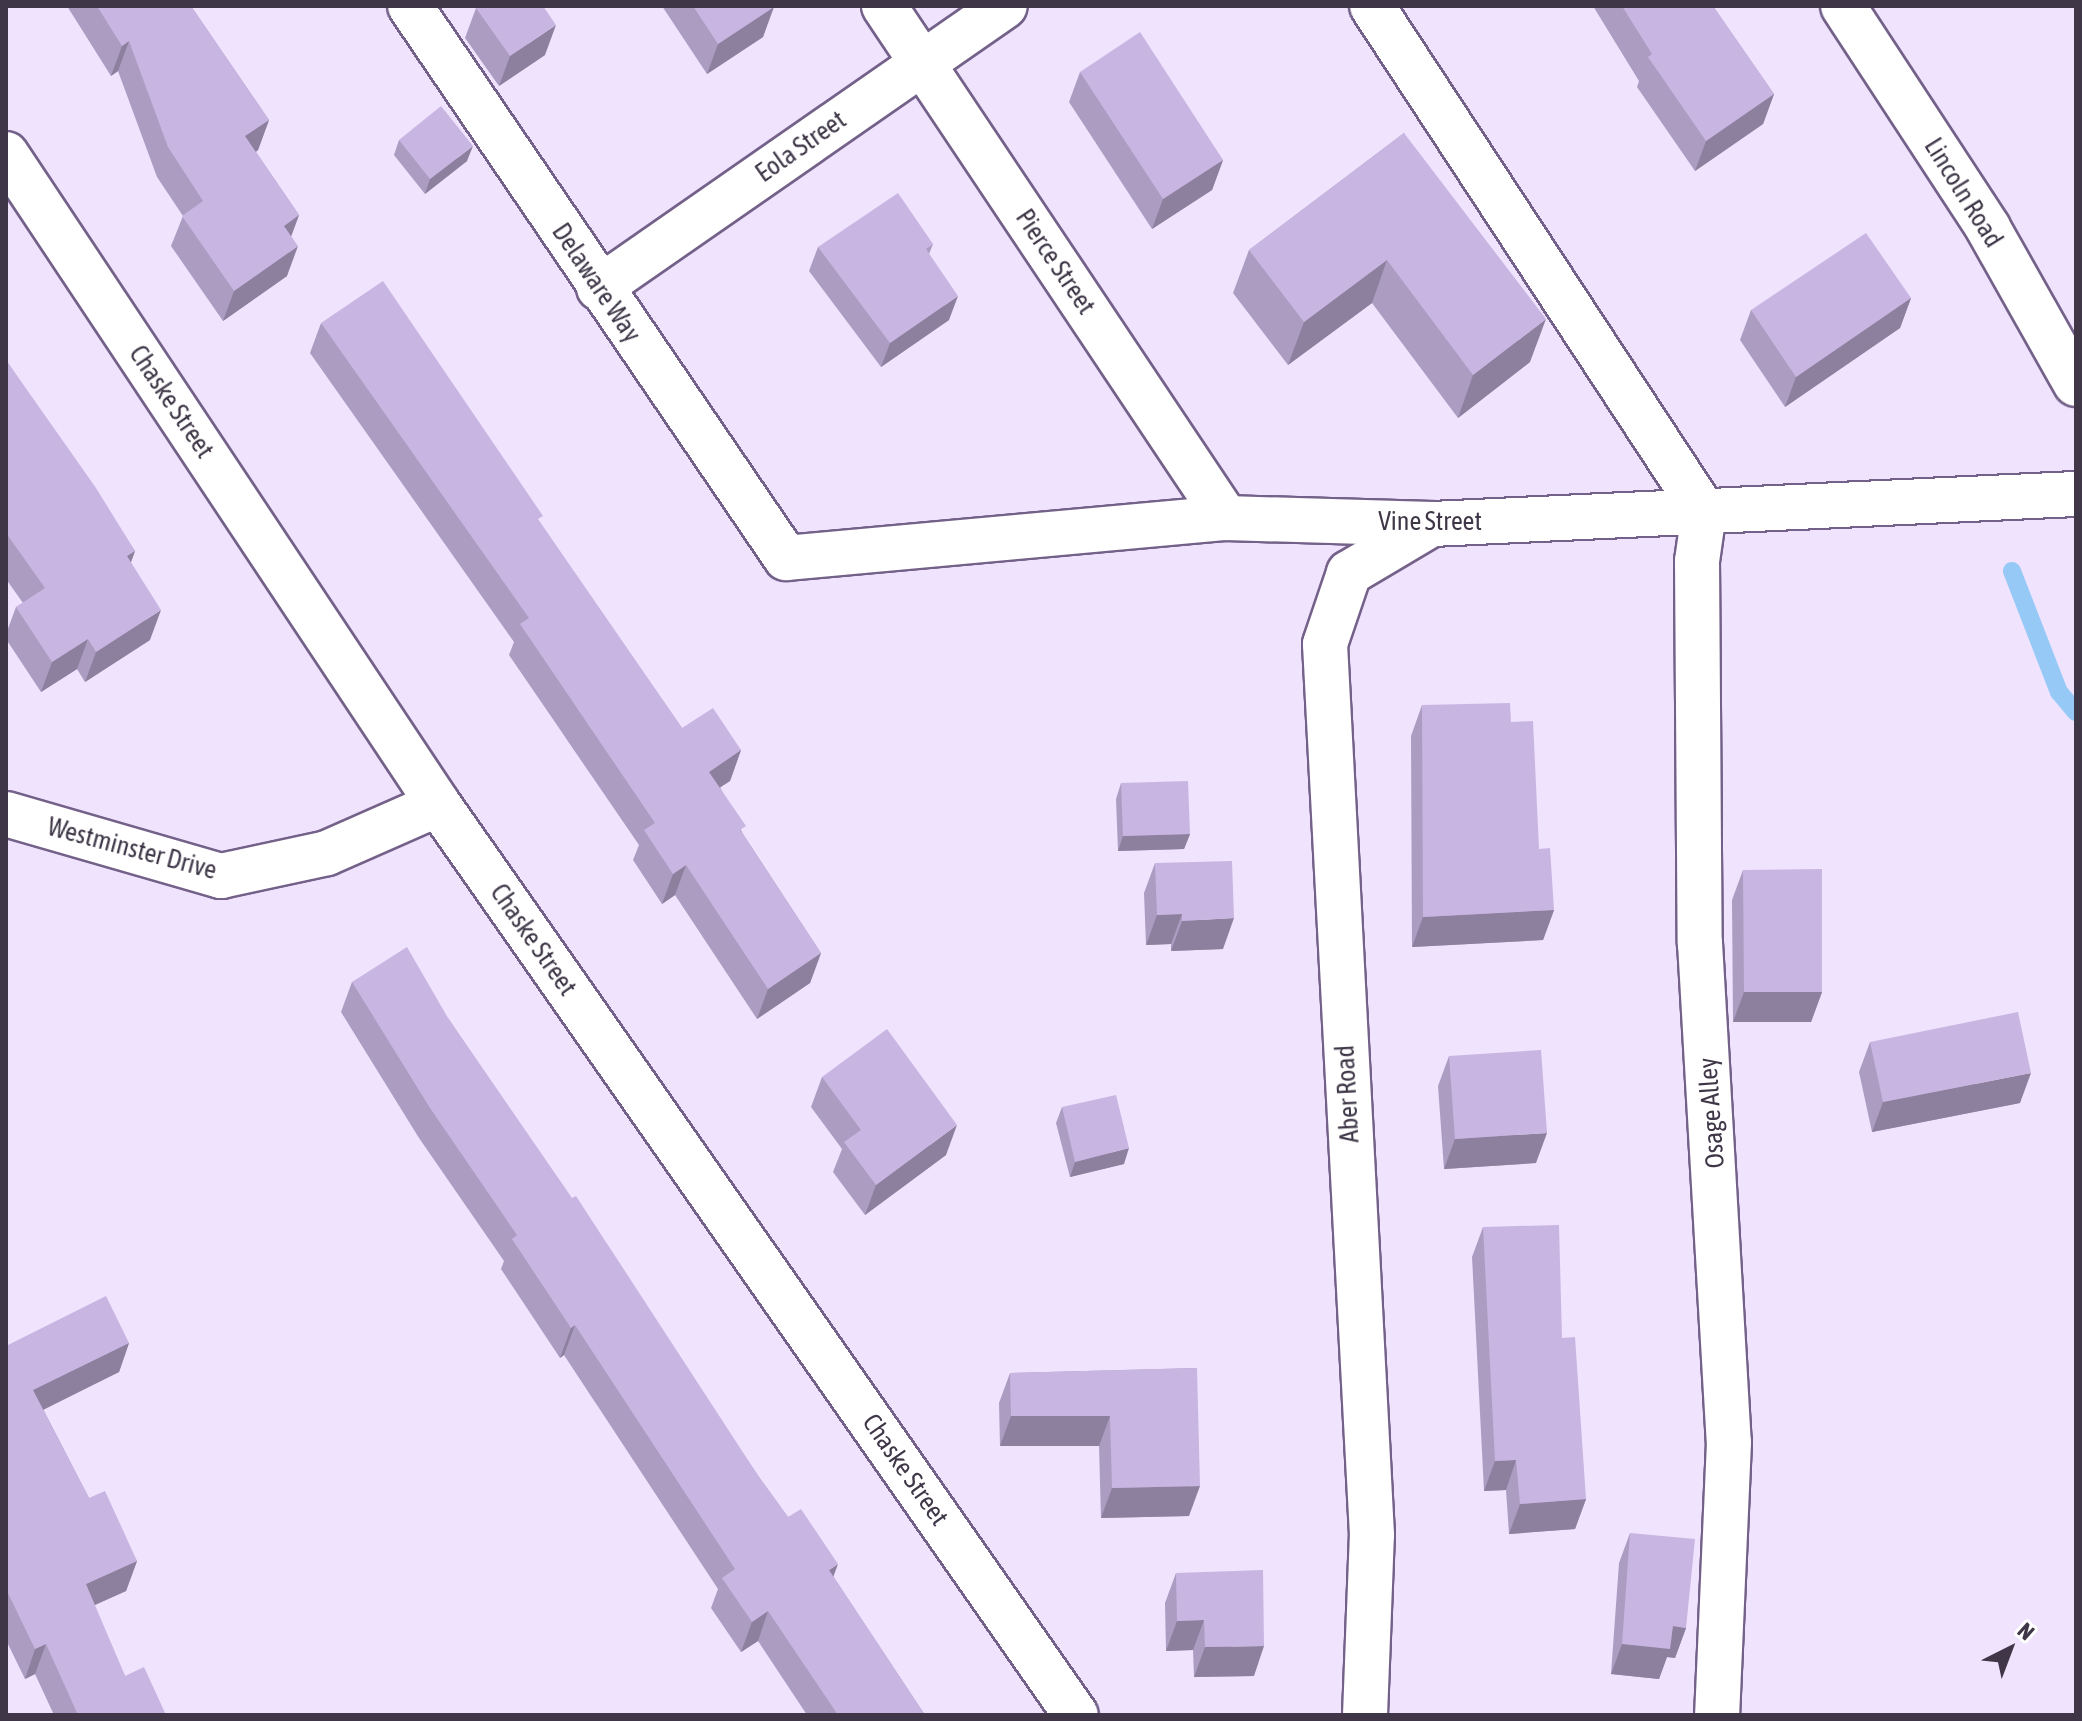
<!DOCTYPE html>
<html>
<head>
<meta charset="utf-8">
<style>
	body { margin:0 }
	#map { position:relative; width:2082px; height:1721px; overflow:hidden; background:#efe3fe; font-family:"Asap Condensed",sans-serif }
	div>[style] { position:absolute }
	.stream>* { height:18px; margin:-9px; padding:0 9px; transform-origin:9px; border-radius:9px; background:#96c9f6 }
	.roads { filter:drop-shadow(2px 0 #746189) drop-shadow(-2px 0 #746189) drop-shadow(0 2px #746189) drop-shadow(0 -2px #746189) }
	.minor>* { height:44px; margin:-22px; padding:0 22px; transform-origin:22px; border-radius:22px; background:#fff }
	.wall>* { inset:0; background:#ad9cc2 }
	.shaded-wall>* { inset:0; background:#8d7f9e }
	.building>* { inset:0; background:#c9b5e1 }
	span { translate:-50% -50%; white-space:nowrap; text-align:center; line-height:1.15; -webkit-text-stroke:7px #fff; paint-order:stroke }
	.street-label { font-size:26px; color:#3f3748 }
	.frame { position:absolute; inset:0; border:8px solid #3f3748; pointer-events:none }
	.north { position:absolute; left:1970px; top:1609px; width:80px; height:80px; -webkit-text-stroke:6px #fff; paint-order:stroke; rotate:42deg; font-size:22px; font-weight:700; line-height:32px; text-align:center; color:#3f3748 }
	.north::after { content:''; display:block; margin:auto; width:28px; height:36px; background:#3f3748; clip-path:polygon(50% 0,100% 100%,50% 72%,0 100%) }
</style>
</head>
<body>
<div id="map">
	<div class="stream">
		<div style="left:2012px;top:571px;width:130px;rotate:68.8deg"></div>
		<div style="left:2059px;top:692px;width:26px;rotate:50deg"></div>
	</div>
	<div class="roads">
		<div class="minor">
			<div style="left:410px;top:6px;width:668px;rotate:55.74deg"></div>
			<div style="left:786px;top:558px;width:442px;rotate:-5.2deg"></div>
			<div style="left:1226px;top:518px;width:206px;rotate:1.7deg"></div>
			<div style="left:1432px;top:524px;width:645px;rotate:-2.67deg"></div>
			<div style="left:884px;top:6px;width:616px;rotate:56.26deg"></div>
			<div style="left:1372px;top:6px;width:605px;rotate:56.73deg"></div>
			<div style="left:1704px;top:512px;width:49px;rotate:98.1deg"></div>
			<div style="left:1697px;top:561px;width:382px;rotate:89.6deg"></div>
			<div style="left:1700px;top:943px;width:500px;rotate:86.7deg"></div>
			<div style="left:1729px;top:1442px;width:273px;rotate:92.5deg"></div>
			<div style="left:1843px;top:6px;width:265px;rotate:56.8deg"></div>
			<div style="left:1988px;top:228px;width:179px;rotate:60.6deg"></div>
			<div style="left:6px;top:154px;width:780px;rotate:56.39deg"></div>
			<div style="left:438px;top:804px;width:1112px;rotate:55deg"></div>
			<div style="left:599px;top:288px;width:494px;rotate:-34.8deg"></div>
			<div style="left:6px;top:814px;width:224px;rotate:16.1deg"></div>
			<div style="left:221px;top:876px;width:108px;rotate:-12.2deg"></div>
			<div style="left:327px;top:853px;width:121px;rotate:-23.8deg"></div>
			<div style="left:1365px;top:1715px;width:180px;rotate:-87.8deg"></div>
			<div style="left:1372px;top:1535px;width:892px;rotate:-93.02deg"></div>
			<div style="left:1325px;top:644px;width:75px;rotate:-71.3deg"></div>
			<div style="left:1349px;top:573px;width:96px;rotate:-30.6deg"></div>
		</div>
	</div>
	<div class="wall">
		<div style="clip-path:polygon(67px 6px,191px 6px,269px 120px,258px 150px,256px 152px,299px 215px,291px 236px,287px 276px,223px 321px,171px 246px,183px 216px,157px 177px,118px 71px,111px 76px)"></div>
		<div style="clip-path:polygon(662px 6px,773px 6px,763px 37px,707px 74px)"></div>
		<div style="clip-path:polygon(1593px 6px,1713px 6px,1774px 94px,1763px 124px,1695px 171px,1637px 87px,1639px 81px)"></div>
		<div style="clip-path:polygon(476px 8px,545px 55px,499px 86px,465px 38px)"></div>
		<div style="clip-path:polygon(1080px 72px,1223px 160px,1212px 190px,1152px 229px,1069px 102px)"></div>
		<div style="clip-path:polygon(1404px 133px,1530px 362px,1458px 418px,1372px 303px,1288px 365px,1233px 293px,1249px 250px)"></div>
		<div style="clip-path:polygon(399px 140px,467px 161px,425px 194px,394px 155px)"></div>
		<div style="clip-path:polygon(933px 244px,929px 254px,949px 320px,881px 367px,809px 271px,818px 247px)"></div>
		<div style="clip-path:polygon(1911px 298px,1900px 328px,1785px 407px,1740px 340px,1751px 310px)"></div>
		<div style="clip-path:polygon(321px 323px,540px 523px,682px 728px,741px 750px,730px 781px,720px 787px,743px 834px,821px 953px,810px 983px,757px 1019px,675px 895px,662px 904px,633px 860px,639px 845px,509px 655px,514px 642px,310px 353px)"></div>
		<div style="clip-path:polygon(6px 360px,135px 551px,131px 562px,150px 640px,85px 682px,77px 669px,41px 692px,6px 639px,6px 634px,16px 607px,23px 603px,6px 579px)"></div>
		<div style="clip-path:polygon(1422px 705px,1539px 849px,1554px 910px,1543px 940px,1412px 947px,1411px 736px)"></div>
		<div style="clip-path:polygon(1121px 783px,1190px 834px,1184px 849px,1118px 851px,1116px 799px)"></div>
		<div style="clip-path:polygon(1155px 863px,1223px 949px,1171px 951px,1171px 944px,1146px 945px,1144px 893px)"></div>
		<div style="clip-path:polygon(1743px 870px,1822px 992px,1811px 1022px,1733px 1022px,1732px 900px)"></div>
		<div style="clip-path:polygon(352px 982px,448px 1018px,759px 1477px,788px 1517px,833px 1576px,925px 1715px,807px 1715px,758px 1641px,741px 1652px,711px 1608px,718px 1589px,564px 1355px,560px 1358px,501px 1269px,504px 1261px,419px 1138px,341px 1012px)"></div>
		<div style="clip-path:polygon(1870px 1042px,2020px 1103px,1872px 1132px,1859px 1072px)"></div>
		<div style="clip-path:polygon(1449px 1056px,1536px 1163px,1444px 1169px,1438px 1086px)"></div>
		<div style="clip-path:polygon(822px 1077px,946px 1155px,865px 1215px,833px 1172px,842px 1149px,811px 1107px)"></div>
		<div style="clip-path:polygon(1062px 1107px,1124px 1164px,1070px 1177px,1056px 1123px)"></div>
		<div style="clip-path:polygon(1483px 1227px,1586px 1499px,1575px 1529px,1509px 1534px,1506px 1490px,1484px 1491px,1472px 1257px)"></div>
		<div style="clip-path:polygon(129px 1343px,119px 1372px,43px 1409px,89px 1498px,137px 1561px,126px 1591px,94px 1605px,125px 1676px,166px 1715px,54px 1715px,35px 1674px,25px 1679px,6px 1640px,6px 1346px)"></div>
		<div style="clip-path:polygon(1197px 1368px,1189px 1516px,1101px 1518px,1099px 1446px,1000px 1446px,999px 1403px,1010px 1373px)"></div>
		<div style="clip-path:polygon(1630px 1533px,1686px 1628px,1675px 1658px,1667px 1657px,1659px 1679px,1611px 1674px,1619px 1563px)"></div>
		<div style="clip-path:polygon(1176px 1573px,1254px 1676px,1194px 1677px,1193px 1650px,1166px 1651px,1165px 1603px)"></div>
	</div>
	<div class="shaded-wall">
		<div style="clip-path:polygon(774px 7px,763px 37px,707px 74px,718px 44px)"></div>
		<div style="clip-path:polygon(556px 25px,545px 55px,499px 86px,510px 56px)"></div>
		<div style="clip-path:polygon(129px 41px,118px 71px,111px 76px,122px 46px)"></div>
		<div style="clip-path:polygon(1774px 94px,1763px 124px,1695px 171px,1706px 141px)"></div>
		<div style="clip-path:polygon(269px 120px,258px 150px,234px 167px,245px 136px)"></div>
		<div style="clip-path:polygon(473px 146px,467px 161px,425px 194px,430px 179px)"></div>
		<div style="clip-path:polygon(1223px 160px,1212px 190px,1152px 229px,1163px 199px)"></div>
		<div style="clip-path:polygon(299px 215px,288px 245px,284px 226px)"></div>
		<div style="clip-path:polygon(298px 246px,287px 276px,223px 321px,234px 291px)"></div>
		<div style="clip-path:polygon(1387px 260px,1372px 303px,1288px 365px,1304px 322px)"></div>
		<div style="clip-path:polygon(958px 296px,949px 320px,881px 367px,890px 343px)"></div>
		<div style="clip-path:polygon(1911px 298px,1900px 328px,1785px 407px,1796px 377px)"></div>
		<div style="clip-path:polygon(1546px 319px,1530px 362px,1458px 418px,1473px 375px)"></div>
		<div style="clip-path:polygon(135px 551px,124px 581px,127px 556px)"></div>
		<div style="clip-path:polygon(161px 610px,150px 640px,85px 682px,96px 652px)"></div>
		<div style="clip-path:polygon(88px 639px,77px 669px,41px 692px,52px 662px)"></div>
		<div style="clip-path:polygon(741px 750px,730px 781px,698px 802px,709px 772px)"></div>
		<div style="clip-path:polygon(1190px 834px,1184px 849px,1118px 851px,1123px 836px)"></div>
		<div style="clip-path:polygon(686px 865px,675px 895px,662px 904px,673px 874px)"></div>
		<div style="clip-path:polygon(1554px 910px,1543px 940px,1412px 947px,1423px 917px)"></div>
		<div style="clip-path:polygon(1182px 914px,1171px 944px,1146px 945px,1157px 915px)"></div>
		<div style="clip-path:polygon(1234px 918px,1223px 949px,1171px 951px,1182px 921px)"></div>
		<div style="clip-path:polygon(821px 953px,810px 983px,757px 1019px,768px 989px)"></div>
		<div style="clip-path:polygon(1744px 992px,1822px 992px,1811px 1022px,1733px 1022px)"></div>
		<div style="clip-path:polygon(2031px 1073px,2020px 1103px,1872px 1132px,1883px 1102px)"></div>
		<div style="clip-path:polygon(957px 1125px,946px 1155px,865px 1215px,876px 1185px)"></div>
		<div style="clip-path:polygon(1547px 1133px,1536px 1163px,1444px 1169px,1455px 1139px)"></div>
		<div style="clip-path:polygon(1129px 1148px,1124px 1164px,1070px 1177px,1075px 1162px)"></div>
		<div style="clip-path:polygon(575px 1325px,564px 1355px,560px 1358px,571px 1328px)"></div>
		<div style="clip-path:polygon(129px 1343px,119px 1372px,23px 1420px,33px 1390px)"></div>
		<div style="clip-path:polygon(1011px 1416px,1110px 1416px,1099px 1446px,1000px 1446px)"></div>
		<div style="clip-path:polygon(1516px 1460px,1506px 1490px,1484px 1491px,1495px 1461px)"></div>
		<div style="clip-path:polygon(1200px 1486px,1189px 1516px,1101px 1518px,1112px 1488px)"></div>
		<div style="clip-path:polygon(1586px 1499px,1575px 1529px,1509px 1534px,1520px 1504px)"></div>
		<div style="clip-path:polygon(137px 1561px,126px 1591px,75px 1614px,86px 1584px)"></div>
		<div style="clip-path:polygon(838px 1564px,827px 1594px,829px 1570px)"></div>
		<div style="clip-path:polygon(768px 1611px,758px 1641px,741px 1652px,752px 1622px)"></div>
		<div style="clip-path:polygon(1204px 1620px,1193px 1650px,1166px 1651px,1177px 1621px)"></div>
		<div style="clip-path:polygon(1673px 1626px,1686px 1628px,1675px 1658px,1667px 1657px,1659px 1679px,1611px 1674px,1622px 1644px)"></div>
		<div style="clip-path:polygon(46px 1644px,35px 1674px,25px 1679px,35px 1649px)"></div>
		<div style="clip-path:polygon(1264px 1646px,1254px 1676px,1194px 1677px,1205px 1647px)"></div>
	</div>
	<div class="building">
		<div style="clip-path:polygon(97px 6px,191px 6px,269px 120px,245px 136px,299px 215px,284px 226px,298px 246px,234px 291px,182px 216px,203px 201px,168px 147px,129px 41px,122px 46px)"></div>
		<div style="clip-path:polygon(478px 6px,543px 6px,556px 25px,510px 56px,476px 8px)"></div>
		<div style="clip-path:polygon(693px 6px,773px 6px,774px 7px,718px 44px)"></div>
		<div style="clip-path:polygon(1622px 6px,1713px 6px,1774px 94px,1706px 141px,1648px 57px,1652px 54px)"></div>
		<div style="clip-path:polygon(1140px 32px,1223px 160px,1163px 199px,1080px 72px)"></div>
		<div style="clip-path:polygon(441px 106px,473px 146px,430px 179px,399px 140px)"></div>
		<div style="clip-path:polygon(1404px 133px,1546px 319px,1473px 375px,1387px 260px,1304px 322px,1249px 250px)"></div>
		<div style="clip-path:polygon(898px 193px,933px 244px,926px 249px,958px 296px,890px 343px,818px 247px)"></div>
		<div style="clip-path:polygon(1866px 233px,1911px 298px,1796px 377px,1751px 310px)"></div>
		<div style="clip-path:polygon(383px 281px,543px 516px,538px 519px,682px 728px,713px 708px,741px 750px,709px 772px,746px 826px,740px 830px,821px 953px,768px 989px,686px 865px,673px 874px,644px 830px,655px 823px,520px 624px,529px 618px,321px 323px)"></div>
		<div style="clip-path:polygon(6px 360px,96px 488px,135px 551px,127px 556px,161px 610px,96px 652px,88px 639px,52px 662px,16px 607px,45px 588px,6px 533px)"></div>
		<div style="clip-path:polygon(1510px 703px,1511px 722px,1533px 721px,1539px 849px,1550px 848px,1554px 910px,1423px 917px,1422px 705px)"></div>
		<div style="clip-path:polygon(1188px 781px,1190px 834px,1123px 836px,1121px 783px)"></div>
		<div style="clip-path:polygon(1232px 861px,1234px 918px,1182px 921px,1182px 914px,1157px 915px,1155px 863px)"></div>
		<div style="clip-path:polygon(1822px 869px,1822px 992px,1744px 992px,1743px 870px)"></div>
		<div style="clip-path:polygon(407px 947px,448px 1018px,572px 1198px,576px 1196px,759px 1477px,788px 1517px,801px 1509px,838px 1564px,829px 1570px,925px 1715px,838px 1715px,768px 1611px,752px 1622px,722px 1578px,735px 1569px,575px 1325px,571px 1328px,512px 1239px,517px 1235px,430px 1108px,352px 982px)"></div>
		<div style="clip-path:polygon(2018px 1012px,2031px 1073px,1883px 1102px,1870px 1042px)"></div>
		<div style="clip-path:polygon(887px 1029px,957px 1125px,876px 1185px,844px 1142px,861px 1130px,822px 1077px)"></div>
		<div style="clip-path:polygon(1541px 1050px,1547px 1133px,1455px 1139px,1449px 1056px)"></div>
		<div style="clip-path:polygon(1116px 1095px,1129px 1148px,1075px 1162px,1062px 1107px)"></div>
		<div style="clip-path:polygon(1559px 1225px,1562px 1338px,1575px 1337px,1586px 1499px,1520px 1504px,1516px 1460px,1495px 1461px,1483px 1227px)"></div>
		<div style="clip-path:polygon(106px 1296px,129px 1343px,33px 1390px,89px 1498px,105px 1491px,137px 1561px,86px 1584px,125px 1676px,144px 1667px,166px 1715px,78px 1715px,46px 1644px,35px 1649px,6px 1589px,6px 1346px)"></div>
		<div style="clip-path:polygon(1197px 1368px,1200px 1486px,1112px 1488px,1110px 1416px,1011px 1416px,1010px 1373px)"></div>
		<div style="clip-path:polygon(1630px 1533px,1695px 1539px,1686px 1628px,1673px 1626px,1670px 1649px,1622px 1644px)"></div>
		<div style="clip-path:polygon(1263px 1570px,1264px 1646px,1205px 1647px,1204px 1620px,1177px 1621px,1176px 1573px)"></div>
	</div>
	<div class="street-label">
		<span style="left:801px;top:147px;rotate:-35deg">Eola Street</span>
		<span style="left:1963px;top:193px;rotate:58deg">Lincoln Road</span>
		<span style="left:1055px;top:262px;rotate:56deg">Pierce Street</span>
		<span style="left:596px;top:283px;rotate:56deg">Delaware Way</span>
		<span style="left:171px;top:402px;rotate:56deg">Chaske Street</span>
		<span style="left:1430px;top:522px">Vine Street</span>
		<span style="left:132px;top:849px;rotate:15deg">Westminster Drive</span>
		<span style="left:533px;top:940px;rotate:55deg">Chaske Street</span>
		<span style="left:1348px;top:1094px;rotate:-93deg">Aber Road</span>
		<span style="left:1712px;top:1113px;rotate:-94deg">Osage Alley</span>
		<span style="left:905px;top:1470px;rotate:55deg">Chaske Street</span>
	</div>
	<div class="frame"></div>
	<div class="north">N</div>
</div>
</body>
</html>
